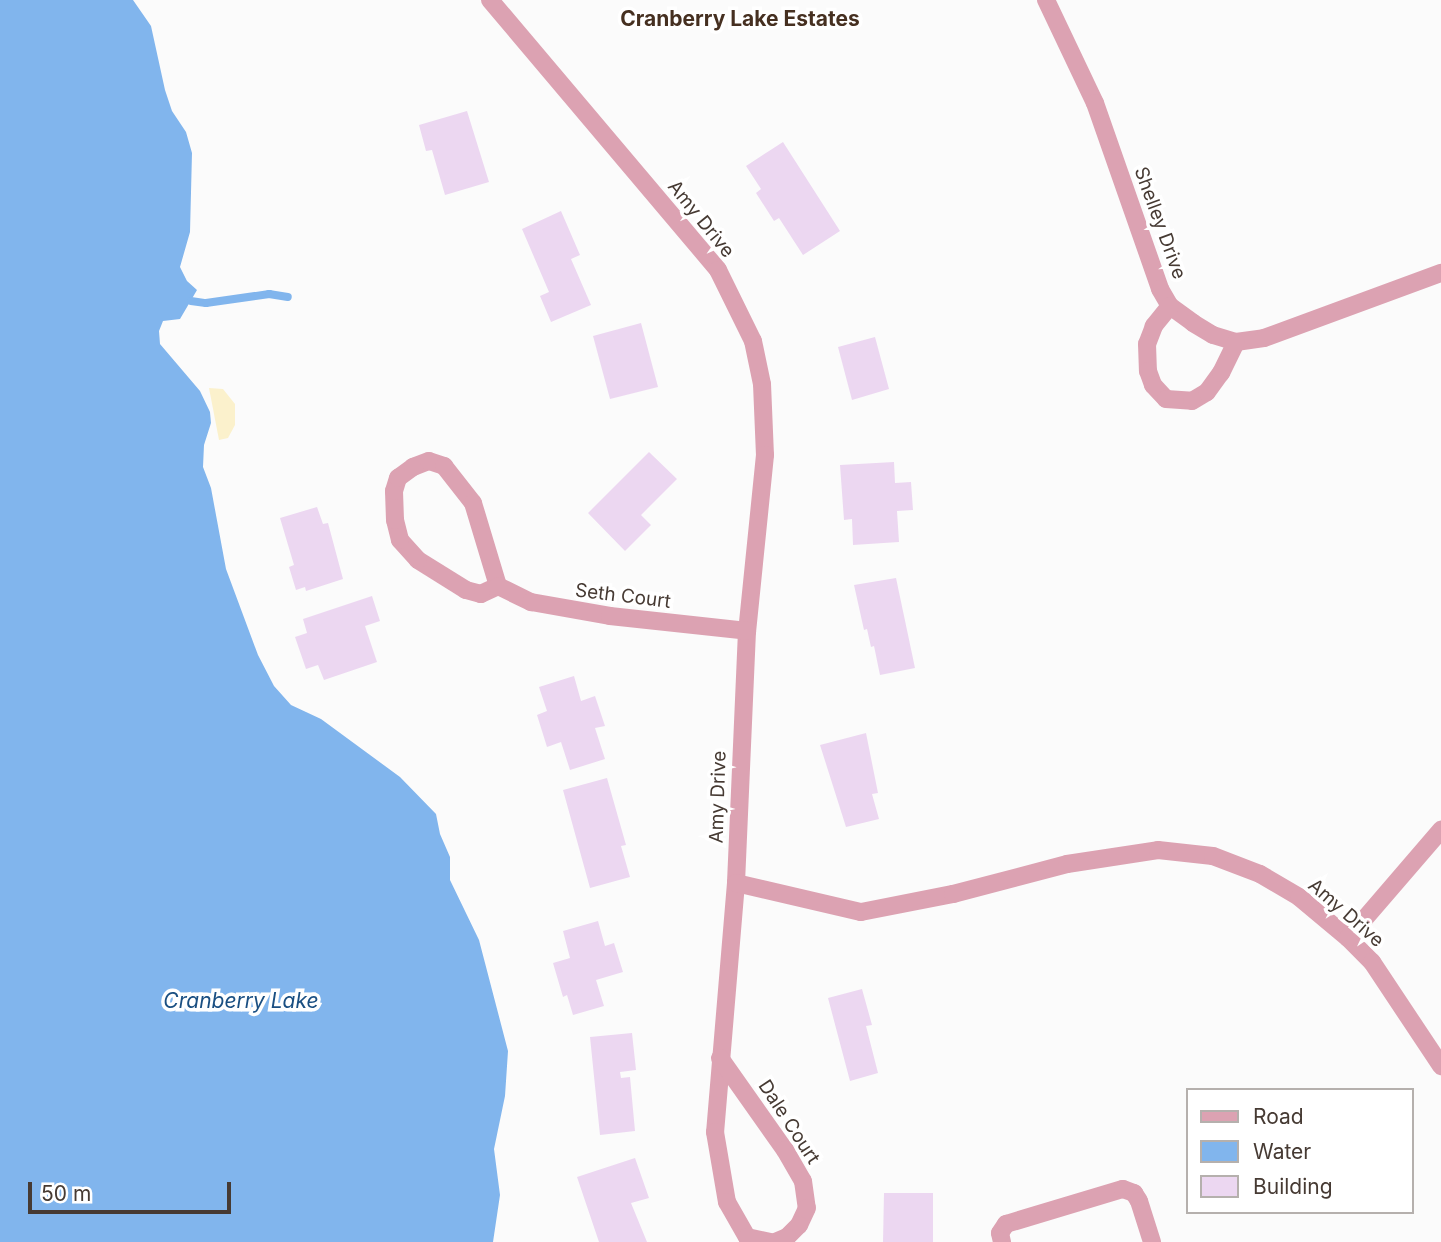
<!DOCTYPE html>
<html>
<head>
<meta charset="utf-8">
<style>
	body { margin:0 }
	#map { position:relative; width:1441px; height:1242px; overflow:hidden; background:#fbfbfb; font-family:Inter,sans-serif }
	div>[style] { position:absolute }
	.sand>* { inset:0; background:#fbf1cc }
	.water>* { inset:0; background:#81b5ed }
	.stream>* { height:8px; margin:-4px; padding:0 4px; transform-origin:4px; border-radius:4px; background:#81b5ed }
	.building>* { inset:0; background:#ecd7f1 }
	.minor>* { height:18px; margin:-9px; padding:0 9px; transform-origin:9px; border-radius:9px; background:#dca2b2 }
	span { translate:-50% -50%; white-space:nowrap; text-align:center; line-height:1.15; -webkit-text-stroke:7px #fff; paint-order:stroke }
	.street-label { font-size:19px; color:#463a33 }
	.neighbourhood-label { font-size:21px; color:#463021; font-weight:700 }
	.water-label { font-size:21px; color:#1a4f82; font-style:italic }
	.legend { position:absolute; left:1186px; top:1088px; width:228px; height:126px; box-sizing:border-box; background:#fff; border:2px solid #b5b0ad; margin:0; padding:9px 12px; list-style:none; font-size:21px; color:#463a33 }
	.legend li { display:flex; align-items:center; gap:14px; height:35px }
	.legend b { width:35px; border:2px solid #b5b0ad }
	.scale { position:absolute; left:28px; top:1182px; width:203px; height:32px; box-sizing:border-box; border:4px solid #463a33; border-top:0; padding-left:9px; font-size:21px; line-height:24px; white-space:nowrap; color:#463a33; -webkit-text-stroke:5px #fff; paint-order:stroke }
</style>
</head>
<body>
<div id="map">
	<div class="sand">
		<div style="clip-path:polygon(209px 388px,223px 389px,235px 404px,235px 425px,228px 438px,219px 440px)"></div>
	</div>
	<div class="water">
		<div style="clip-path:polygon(0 0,133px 0,151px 26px,165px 90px,172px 111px,186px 132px,192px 153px,190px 232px,180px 267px,187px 281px,197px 290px,180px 319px,163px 321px,159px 331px,160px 344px,200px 391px,210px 412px,211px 423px,204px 445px,203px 467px,211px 488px,226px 569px,258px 655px,274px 686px,291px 705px,321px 719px,400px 777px,436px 814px,440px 834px,450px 857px,450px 880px,479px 940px,508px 1051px,505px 1096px,494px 1149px,500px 1195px,493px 1242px,0 1242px)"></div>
	</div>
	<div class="stream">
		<div style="left:191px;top:301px;width:15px;rotate:8deg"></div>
		<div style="left:206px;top:303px;width:64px;rotate:-8.1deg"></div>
		<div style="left:269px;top:294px;width:19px;rotate:9deg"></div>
	</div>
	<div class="building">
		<div style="clip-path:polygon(467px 111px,489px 182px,445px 195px,432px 150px,426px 151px,419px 125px)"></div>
		<div style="clip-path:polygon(783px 142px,840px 231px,803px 255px,779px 218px,774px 221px,756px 193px,761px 189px,746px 166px)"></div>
		<div style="clip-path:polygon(561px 211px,580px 255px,571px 259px,591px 305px,551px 322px,540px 296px,549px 292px,522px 229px)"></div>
		<div style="clip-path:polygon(641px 323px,658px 387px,610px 399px,593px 336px)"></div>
		<div style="clip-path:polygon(875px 337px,889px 389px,852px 400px,838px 347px)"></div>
		<div style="clip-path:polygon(649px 452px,677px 479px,641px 515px,651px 525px,625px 551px,588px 513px)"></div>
		<div style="clip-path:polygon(894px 462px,895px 483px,911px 482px,913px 510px,897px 511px,899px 542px,853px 545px,852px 519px,844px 520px,840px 465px)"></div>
		<div style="clip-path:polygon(317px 507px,323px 524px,328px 523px,343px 579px,306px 591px,305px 587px,296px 590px,289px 567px,294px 565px,280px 518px)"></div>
		<div style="clip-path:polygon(896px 578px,915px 668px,880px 675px,874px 646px,871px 647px,867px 629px,864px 630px,854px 585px)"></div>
		<div style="clip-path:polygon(372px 596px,380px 621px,365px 626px,377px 662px,324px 680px,318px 665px,306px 669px,295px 637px,307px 633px,303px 619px)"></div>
		<div style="clip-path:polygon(574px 676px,581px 701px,595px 696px,605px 726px,595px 728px,605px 759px,570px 770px,561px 742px,547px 747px,537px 715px,547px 711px,539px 687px)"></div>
		<div style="clip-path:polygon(866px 733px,878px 793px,872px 794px,879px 819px,846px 827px,820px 745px)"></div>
		<div style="clip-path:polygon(607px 778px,626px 845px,621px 846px,630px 877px,590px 888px,563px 790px)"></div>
		<div style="clip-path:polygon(598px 921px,605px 946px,614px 943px,623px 972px,596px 980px,604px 1006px,573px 1015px,567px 995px,563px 997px,553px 963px,570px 958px,563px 931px)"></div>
		<div style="clip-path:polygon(862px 989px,872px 1025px,866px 1026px,878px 1073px,850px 1081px,828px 998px)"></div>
		<div style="clip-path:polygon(632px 1033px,636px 1070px,620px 1072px,621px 1078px,630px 1077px,635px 1131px,600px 1135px,590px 1037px)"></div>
		<div style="clip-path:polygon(635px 1158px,649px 1198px,631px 1203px,647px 1242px,599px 1242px,577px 1177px)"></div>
		<div style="clip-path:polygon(884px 1193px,933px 1193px,933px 1242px,883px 1242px)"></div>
	</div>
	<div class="minor">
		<div style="left:490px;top:0;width:353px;rotate:49.8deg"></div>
		<div style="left:718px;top:270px;width:79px;rotate:63.8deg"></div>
		<div style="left:753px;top:341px;width:44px;rotate:78.2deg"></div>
		<div style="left:762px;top:384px;width:71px;rotate:87.6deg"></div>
		<div style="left:765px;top:455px;width:177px;rotate:95.8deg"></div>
		<div style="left:747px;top:631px;width:252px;rotate:92.5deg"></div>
		<div style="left:736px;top:883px;width:250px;rotate:94.8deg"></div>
		<div style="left:715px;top:1132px;width:71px;rotate:80.3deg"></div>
		<div style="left:727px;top:1202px;width:40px;rotate:60.3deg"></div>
		<div style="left:747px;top:1237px;width:24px;rotate:12deg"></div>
		<div style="left:1046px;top:0;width:114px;rotate:64.6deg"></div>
		<div style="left:1095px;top:103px;width:197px;rotate:70.7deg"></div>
		<div style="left:1160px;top:289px;width:20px;rotate:60deg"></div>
		<div style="left:1170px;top:306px;width:29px;rotate:36deg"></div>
		<div style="left:1193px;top:323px;width:23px;rotate:31deg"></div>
		<div style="left:1213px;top:335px;width:24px;rotate:17deg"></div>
		<div style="left:1236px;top:342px;width:28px;rotate:-8deg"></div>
		<div style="left:1264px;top:338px;width:189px;rotate:-20.2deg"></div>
		<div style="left:1170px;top:306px;width:26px;rotate:129deg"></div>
		<div style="left:1154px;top:326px;width:19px;rotate:111deg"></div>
		<div style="left:1147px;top:344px;width:27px;rotate:88deg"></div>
		<div style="left:1148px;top:371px;width:15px;rotate:70deg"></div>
		<div style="left:1153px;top:385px;width:19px;rotate:47deg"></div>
		<div style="left:1166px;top:399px;width:26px;rotate:4deg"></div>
		<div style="left:1192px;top:401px;width:17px;rotate:-31deg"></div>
		<div style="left:1207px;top:392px;width:24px;rotate:-54deg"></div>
		<div style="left:1221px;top:373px;width:34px;rotate:-64deg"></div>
		<div style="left:498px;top:586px;width:19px;rotate:155deg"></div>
		<div style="left:481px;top:594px;width:16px;rotate:-165deg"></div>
		<div style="left:466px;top:590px;width:57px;rotate:-148deg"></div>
		<div style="left:418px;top:560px;width:27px;rotate:-132deg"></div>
		<div style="left:400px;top:540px;width:21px;rotate:-104deg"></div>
		<div style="left:395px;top:520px;width:29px;rotate:-92deg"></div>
		<div style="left:394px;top:491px;width:14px;rotate:-73deg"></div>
		<div style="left:398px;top:478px;width:19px;rotate:-36deg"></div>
		<div style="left:413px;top:467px;width:17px;rotate:-21deg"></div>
		<div style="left:429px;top:461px;width:16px;rotate:18deg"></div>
		<div style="left:444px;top:466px;width:47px;rotate:51.9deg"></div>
		<div style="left:473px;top:503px;width:87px;rotate:73.2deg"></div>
		<div style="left:498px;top:586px;width:37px;rotate:26deg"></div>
		<div style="left:531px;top:602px;width:80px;rotate:10deg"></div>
		<div style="left:610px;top:616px;width:138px;rotate:6.2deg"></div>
		<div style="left:736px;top:883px;width:128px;rotate:13.1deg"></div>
		<div style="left:861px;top:912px;width:94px;rotate:-11.1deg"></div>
		<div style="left:953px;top:894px;width:118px;rotate:-14.7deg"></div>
		<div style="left:1067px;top:864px;width:92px;rotate:-8.7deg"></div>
		<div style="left:1158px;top:850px;width:55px;rotate:6.2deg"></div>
		<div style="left:1213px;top:856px;width:50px;rotate:21deg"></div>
		<div style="left:1260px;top:874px;width:45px;rotate:30.5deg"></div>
		<div style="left:1299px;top:897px;width:64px;rotate:39.9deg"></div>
		<div style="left:1348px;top:938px;width:34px;rotate:45deg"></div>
		<div style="left:1372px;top:962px;width:125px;rotate:56.4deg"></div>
		<div style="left:1348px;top:938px;width:143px;rotate:-49.3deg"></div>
		<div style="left:720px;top:1058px;width:113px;rotate:54.8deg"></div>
		<div style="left:785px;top:1150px;width:36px;rotate:60deg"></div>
		<div style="left:803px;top:1181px;width:27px;rotate:82deg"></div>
		<div style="left:807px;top:1208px;width:19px;rotate:115deg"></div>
		<div style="left:799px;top:1225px;width:17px;rotate:135deg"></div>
		<div style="left:787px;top:1237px;width:13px;rotate:157deg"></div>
		<div style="left:1002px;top:1242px;width:9px;rotate:-103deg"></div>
		<div style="left:1000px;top:1233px;width:11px;rotate:-56deg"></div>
		<div style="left:1006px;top:1224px;width:122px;rotate:-16.7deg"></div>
		<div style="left:1123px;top:1189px;width:12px;rotate:20deg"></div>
		<div style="left:1134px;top:1193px;width:9px;rotate:58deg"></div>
		<div style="left:1139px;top:1201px;width:43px;rotate:72.4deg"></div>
	</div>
	<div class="street-label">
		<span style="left:701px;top:219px;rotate:51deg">Amy Drive</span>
		<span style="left:1160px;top:223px;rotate:70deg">Shelley Drive</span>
		<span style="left:623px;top:596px;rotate:7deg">Seth Court</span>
		<span style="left:718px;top:797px;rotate:-88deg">Amy Drive</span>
		<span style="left:1346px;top:913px;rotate:41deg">Amy Drive</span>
		<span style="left:789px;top:1122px;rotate:57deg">Dale Court</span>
	</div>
	<div class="neighbourhood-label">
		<span style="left:740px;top:19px">Cranberry Lake Estates</span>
	</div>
	<div class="water-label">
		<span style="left:241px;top:1001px">Cranberry Lake</span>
	</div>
	<ul class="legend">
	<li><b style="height:9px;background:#dca2b2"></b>Road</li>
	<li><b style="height:19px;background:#81b5ed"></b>Water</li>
	<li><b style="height:19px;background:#ecd7f1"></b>Building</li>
	</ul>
	<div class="scale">50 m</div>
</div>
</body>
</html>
